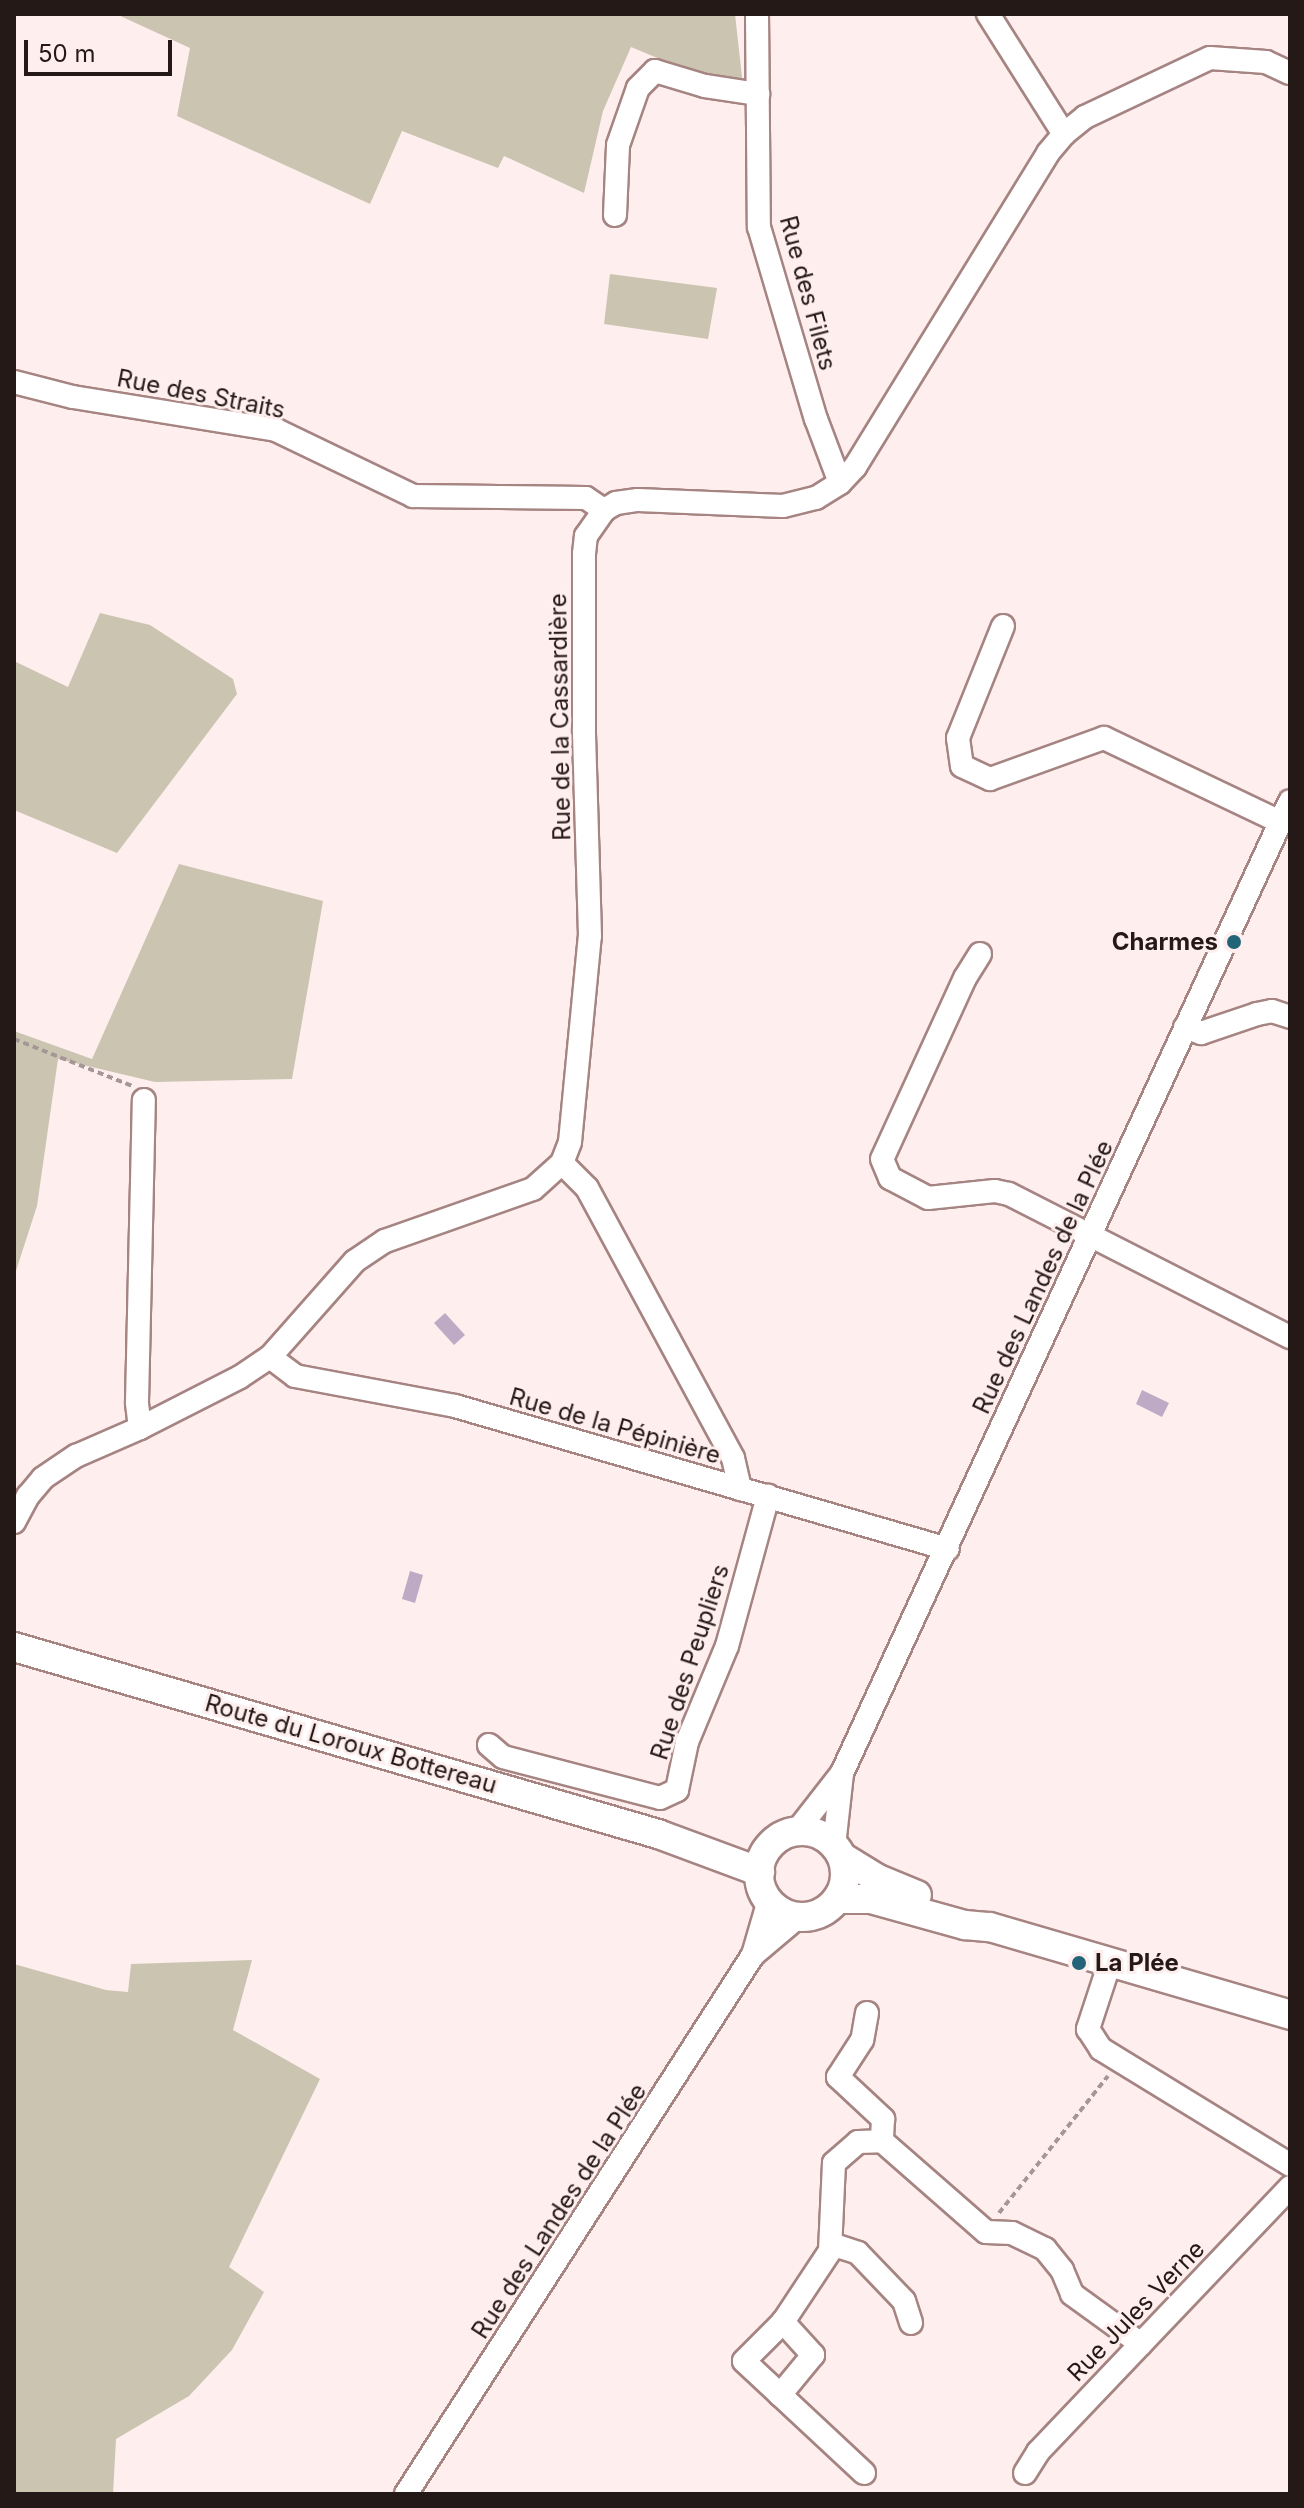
<!DOCTYPE html>
<html>
<head>
<meta charset="utf-8">
<style>
	body { margin:0 }
	#map { position:relative; width:1304px; height:2508px; overflow:hidden; background:#feefee; font-family:Inter,sans-serif }
	div>[style] { position:absolute }
	.green>* { inset:0; background:#cbc4b1 }
	.water>* { inset:0; background:#beaac4 }
	.path>* { height:4px; margin-top:-2px; transform-origin:0; background:repeating-linear-gradient(90deg,#a59796 0 6px,transparent 0 10px) }
	.roads { filter:drop-shadow(2px 0 #a58482) drop-shadow(-2px 0 #a58482) drop-shadow(0 2px #a58482) drop-shadow(0 -2px #a58482) }
	.minor>* { height:22px; margin:-11px; padding:0 11px; transform-origin:11px; border-radius:11px; background:#fff }
	.major>* { height:28px; margin:-14px; padding:0 14px; transform-origin:14px; border-radius:14px; background:#fff }
	.major>.ring { margin:-14px; padding:0; box-sizing:content-box; background:none; border:28px solid #fff; border-radius:50% }
	.dots>* { width:22px; height:22px; translate:-50% -50%; box-sizing:border-box; border:4px solid #feefee; border-radius:50% }
	span { translate:-50% -50%; white-space:nowrap; text-align:center; line-height:1.15; -webkit-text-stroke:6px #feefee; paint-order:stroke }
	.street-label { font-size:24px; color:#251918 }
	.poi-label { font-size:24px; color:#251918; font-weight:700 }
	.right { translate:-100% -50%; text-align:right }
	.left { translate:0 -50%; text-align:left }
	.frame { position:absolute; inset:0; border:16px solid #251918; pointer-events:none }
	.scale { position:absolute; left:24px; top:40px; width:148px; height:36px; box-sizing:border-box; border:4px solid #251918; border-top:0; padding-left:10px; font-size:24px; line-height:28px; white-space:nowrap; color:#251918; -webkit-text-stroke:6px #feefee; paint-order:stroke }
</style>
</head>
<body>
<div id="map">
	<div class="green">
		<div style="clip-path:polygon(116px 14px,735px 14px,743px 86px,717px 83px,631px 47px,603px 111px,584px 193px,504px 156px,498px 168px,402px 131px,370px 204px,177px 116px,190px 48px)"></div>
		<div style="clip-path:polygon(610px 274px,717px 288px,708px 339px,604px 324px)"></div>
		<div style="clip-path:polygon(100px 613px,150px 625px,233px 679px,237px 694px,117px 853px,14px 810px,14px 661px,68px 687px)"></div>
		<div style="clip-path:polygon(179px 864px,323px 901px,292px 1079px,155px 1082px,58px 1059px,37px 1206px,14px 1277px,14px 1031px,92px 1059px)"></div>
		<div style="clip-path:polygon(252px 1960px,233px 2030px,320px 2079px,229px 2267px,264px 2292px,232px 2350px,189px 2396px,116px 2439px,113px 2494px,14px 2494px,14px 1964px,106px 1990px,128px 1992px,131px 1964px)"></div>
	</div>
	<div class="water">
		<div style="clip-path:polygon(445px 1313px,465px 1335px,454px 1345px,434px 1323px)"></div>
		<div style="clip-path:polygon(1142px 1390px,1169px 1403px,1162px 1417px,1136px 1404px)"></div>
		<div style="clip-path:polygon(410px 1571px,423px 1575px,415px 1603px,402px 1599px)"></div>
	</div>
	<div class="path">
		<div style="left:14px;top:1039px;width:127px;rotate:21.7deg"></div>
		<div style="left:999px;top:2213px;width:175px;rotate:-51.5deg"></div>
	</div>
	<div class="roads">
		<div class="minor">
			<div style="left:757px;top:14px;width:213px;rotate:89.5deg"></div>
			<div style="left:759px;top:227px;width:200px;rotate:73.5deg"></div>
			<div style="left:816px;top:419px;width:68px;rotate:69.4deg"></div>
			<div style="left:988px;top:14px;width:142px;rotate:57.7deg"></div>
			<div style="left:615px;top:215px;width:70px;rotate:-87.5deg"></div>
			<div style="left:618px;top:145px;width:60px;rotate:-70.7deg"></div>
			<div style="left:638px;top:88px;width:24px;rotate:-45deg"></div>
			<div style="left:655px;top:71px;width:52px;rotate:16.7deg"></div>
			<div style="left:705px;top:86px;width:54px;rotate:8.6deg"></div>
			<div style="left:14px;top:382px;width:61px;rotate:14.3deg"></div>
			<div style="left:73px;top:397px;width:206px;rotate:9.2deg"></div>
			<div style="left:276px;top:430px;width:152px;rotate:25.7deg"></div>
			<div style="left:413px;top:496px;width:173px;rotate:0.7deg"></div>
			<div style="left:586px;top:498px;width:22px;rotate:34deg"></div>
			<div style="left:1003px;top:626px;width:121px;rotate:111.9deg"></div>
			<div style="left:958px;top:738px;width:28px;rotate:82deg"></div>
			<div style="left:962px;top:766px;width:31px;rotate:25deg"></div>
			<div style="left:990px;top:779px;width:121px;rotate:-19.8deg"></div>
			<div style="left:1104px;top:738px;width:195px;rotate:25.5deg"></div>
			<div style="left:980px;top:954px;width:28px;rotate:122deg"></div>
			<div style="left:965px;top:978px;width:199px;rotate:114.6deg"></div>
			<div style="left:882px;top:1159px;width:21px;rotate:67deg"></div>
			<div style="left:890px;top:1178px;width:43px;rotate:27.8deg"></div>
			<div style="left:928px;top:1198px;width:67px;rotate:-6deg"></div>
			<div style="left:995px;top:1191px;width:14px;rotate:12deg"></div>
			<div style="left:1009px;top:1194px;width:315px;rotate:27deg"></div>
			<div style="left:1185px;top:1027px;width:17px;rotate:21deg"></div>
			<div style="left:1201px;top:1033px;width:59px;rotate:-18.7deg"></div>
			<div style="left:1257px;top:1014px;width:15px;rotate:-11deg"></div>
			<div style="left:1272px;top:1011px;width:19px;rotate:18deg"></div>
			<div style="left:562px;top:1163px;width:35px;rotate:45deg"></div>
			<div style="left:587px;top:1188px;width:307px;rotate:61.6deg"></div>
			<div style="left:733px;top:1458px;width:32px;rotate:77deg"></div>
			<div style="left:270px;top:1357px;width:31px;rotate:37deg"></div>
			<div style="left:295px;top:1376px;width:163px;rotate:10.6deg"></div>
			<div style="left:455px;top:1406px;width:513px;rotate:16.18deg"></div>
			<div style="left:140px;top:1428px;width:26px;rotate:-97deg"></div>
			<div style="left:137px;top:1402px;width:302px;rotate:-88.7deg"></div>
			<div style="left:14px;top:1522px;width:30px;rotate:-62deg"></div>
			<div style="left:28px;top:1496px;width:23px;rotate:-50deg"></div>
			<div style="left:43px;top:1478px;width:40px;rotate:-34deg"></div>
			<div style="left:76px;top:1456px;width:70px;rotate:-23.6deg"></div>
			<div style="left:140px;top:1428px;width:112px;rotate:-27deg"></div>
			<div style="left:240px;top:1377px;width:36px;rotate:-34deg"></div>
			<div style="left:270px;top:1357px;width:128px;rotate:-48.5deg"></div>
			<div style="left:355px;top:1261px;width:36px;rotate:-34deg"></div>
			<div style="left:385px;top:1241px;width:157px;rotate:-19.4deg"></div>
			<div style="left:533px;top:1189px;width:39px;rotate:-42deg"></div>
			<div style="left:562px;top:1163px;width:22px;rotate:-69deg"></div>
			<div style="left:570px;top:1142px;width:207px;rotate:-84.5deg"></div>
			<div style="left:590px;top:936px;width:207px;rotate:-91.7deg"></div>
			<div style="left:584px;top:729px;width:175px;rotate:-90deg"></div>
			<div style="left:584px;top:554px;width:18px;rotate:-84deg"></div>
			<div style="left:586px;top:536px;width:32px;rotate:-55deg"></div>
			<div style="left:604px;top:510px;width:14px;rotate:-30deg"></div>
			<div style="left:616px;top:503px;width:22px;rotate:-8deg"></div>
			<div style="left:638px;top:500px;width:145px;rotate:2.4deg"></div>
			<div style="left:783px;top:506px;width:34px;rotate:-14deg"></div>
			<div style="left:816px;top:498px;width:28px;rotate:-32deg"></div>
			<div style="left:840px;top:483px;width:22px;rotate:-47deg"></div>
			<div style="left:855px;top:467px;width:369px;rotate:-58.4deg"></div>
			<div style="left:1048px;top:153px;width:25px;rotate:-50deg"></div>
			<div style="left:1064px;top:134px;width:27px;rotate:-39deg"></div>
			<div style="left:1085px;top:117px;width:138px;rotate:-25.3deg"></div>
			<div style="left:1210px;top:58px;width:56px;rotate:4.1deg"></div>
			<div style="left:1266px;top:62px;width:26px;rotate:25deg"></div>
			<div style="left:489px;top:1745px;width:18px;rotate:41deg"></div>
			<div style="left:503px;top:1757px;width:162px;rotate:14.6deg"></div>
			<div style="left:660px;top:1798px;width:19px;rotate:-25deg"></div>
			<div style="left:677px;top:1790px;width:49px;rotate:-78.2deg"></div>
			<div style="left:687px;top:1742px;width:104px;rotate:-67.4deg"></div>
			<div style="left:727px;top:1646px;width:156px;rotate:-74.7deg"></div>
			<div style="left:796px;top:1832px;width:75px;rotate:-52.1deg"></div>
			<div style="left:842px;top:1773px;width:1070px;rotate:-65.25deg"></div>
			<div style="left:834px;top:1846px;width:73px;rotate:-83.7deg"></div>
			<div style="left:753px;top:1955px;width:57px;rotate:-73.8deg"></div>
			<div style="left:1110px;top:1962px;width:71px;rotate:108.2deg"></div>
			<div style="left:1088px;top:2029px;width:24px;rotate:57deg"></div>
			<div style="left:1101px;top:2049px;width:222px;rotate:31.5deg"></div>
			<div style="left:867px;top:2013px;width:27px;rotate:100deg"></div>
			<div style="left:862px;top:2040px;width:44px;rotate:123deg"></div>
			<div style="left:838px;top:2077px;width:62px;rotate:43deg"></div>
			<div style="left:883px;top:2119px;width:22px;rotate:93deg"></div>
			<div style="left:831px;top:2244px;width:28px;rotate:18deg"></div>
			<div style="left:858px;top:2253px;width:66px;rotate:46.2deg"></div>
			<div style="left:904px;top:2301px;width:23px;rotate:72deg"></div>
			<div style="left:780px;top:2395px;width:52px;rotate:-50.5deg"></div>
			<div style="left:813px;top:2355px;width:45px;rotate:-132.3deg"></div>
			<div style="left:864px;top:2473px;width:164px;rotate:-137deg"></div>
			<div style="left:744px;top:2361px;width:55px;rotate:-45deg"></div>
			<div style="left:783px;top:2322px;width:85px;rotate:-56.5deg"></div>
			<div style="left:830px;top:2251px;width:88px;rotate:-87.4deg"></div>
			<div style="left:834px;top:2163px;width:32px;rotate:-41deg"></div>
			<div style="left:858px;top:2142px;width:24px;rotate:-2deg"></div>
			<div style="left:882px;top:2141px;width:138px;rotate:41.2deg"></div>
			<div style="left:986px;top:2232px;width:26px;rotate:2deg"></div>
			<div style="left:1012px;top:2233px;width:37px;rotate:26deg"></div>
			<div style="left:1045px;top:2249px;width:27px;rotate:51deg"></div>
			<div style="left:1062px;top:2270px;width:26px;rotate:67deg"></div>
			<div style="left:1072px;top:2294px;width:85px;rotate:35.9deg"></div>
			<div style="left:1025px;top:2473px;width:25px;rotate:-58deg"></div>
			<div style="left:1038px;top:2452px;width:366px;rotate:-46.4deg"></div>
			<div style="left:406px;top:2494px;width:641px;rotate:-57.23deg"></div>
			<div style="left:753px;top:1955px;width:59px;rotate:-40.2deg"></div>
		</div>
		<div class="major">
			<div style="left:14px;top:1647px;width:671px;rotate:16.19deg"></div>
			<div style="left:658px;top:1834px;width:109px;rotate:20.4deg"></div>
			<div class="ring" style="left:759px;top:1831px;width:58px;height:58px"></div>
			<div style="left:842px;top:1857px;width:42px;rotate:31.4deg"></div>
			<div style="left:878px;top:1879px;width:42px;rotate:22.3deg"></div>
			<div style="left:837px;top:1899px;width:34px"></div>
			<div style="left:871px;top:1899px;width:98px;rotate:15.5deg"></div>
			<div style="left:965px;top:1925px;width:25px;rotate:5deg"></div>
			<div style="left:990px;top:1927px;width:313px;rotate:16.3deg"></div>
		</div>
	</div>
	<div class="dots">
		<div style="left:1234px;top:942px;background:#226478"></div>
		<div style="left:1079px;top:1963px;background:#226478"></div>
	</div>
	<div class="street-label">
		<span style="left:808px;top:293px;rotate:75deg">Rue des Filets</span>
		<span style="left:201px;top:394px;rotate:11deg">Rue des Straits</span>
		<span style="left:560px;top:717px;rotate:-91deg">Rue de la Cassardière</span>
		<span style="left:1043px;top:1277px;rotate:-65deg">Rue des Landes de la Plée</span>
		<span style="left:615px;top:1426px;rotate:16deg">Rue de la Pépinière</span>
		<span style="left:690px;top:1662px;rotate:-72deg">Rue des Peupliers</span>
		<span style="left:351px;top:1744px;rotate:16deg">Route du Loroux Bottereau</span>
		<span style="left:559px;top:2211px;rotate:-57deg">Rue des Landes de la Plée</span>
		<span style="left:1136px;top:2311px;rotate:-46deg">Rue Jules Verne</span>
	</div>
	<div class="poi-label">
		<span class="right" style="left:1218px;top:942px">Charmes</span>
		<span class="left" style="left:1095px;top:1963px">La Plée</span>
	</div>
	<div class="frame"></div>
	<div class="scale">50 m</div>
</div>
</body>
</html>
